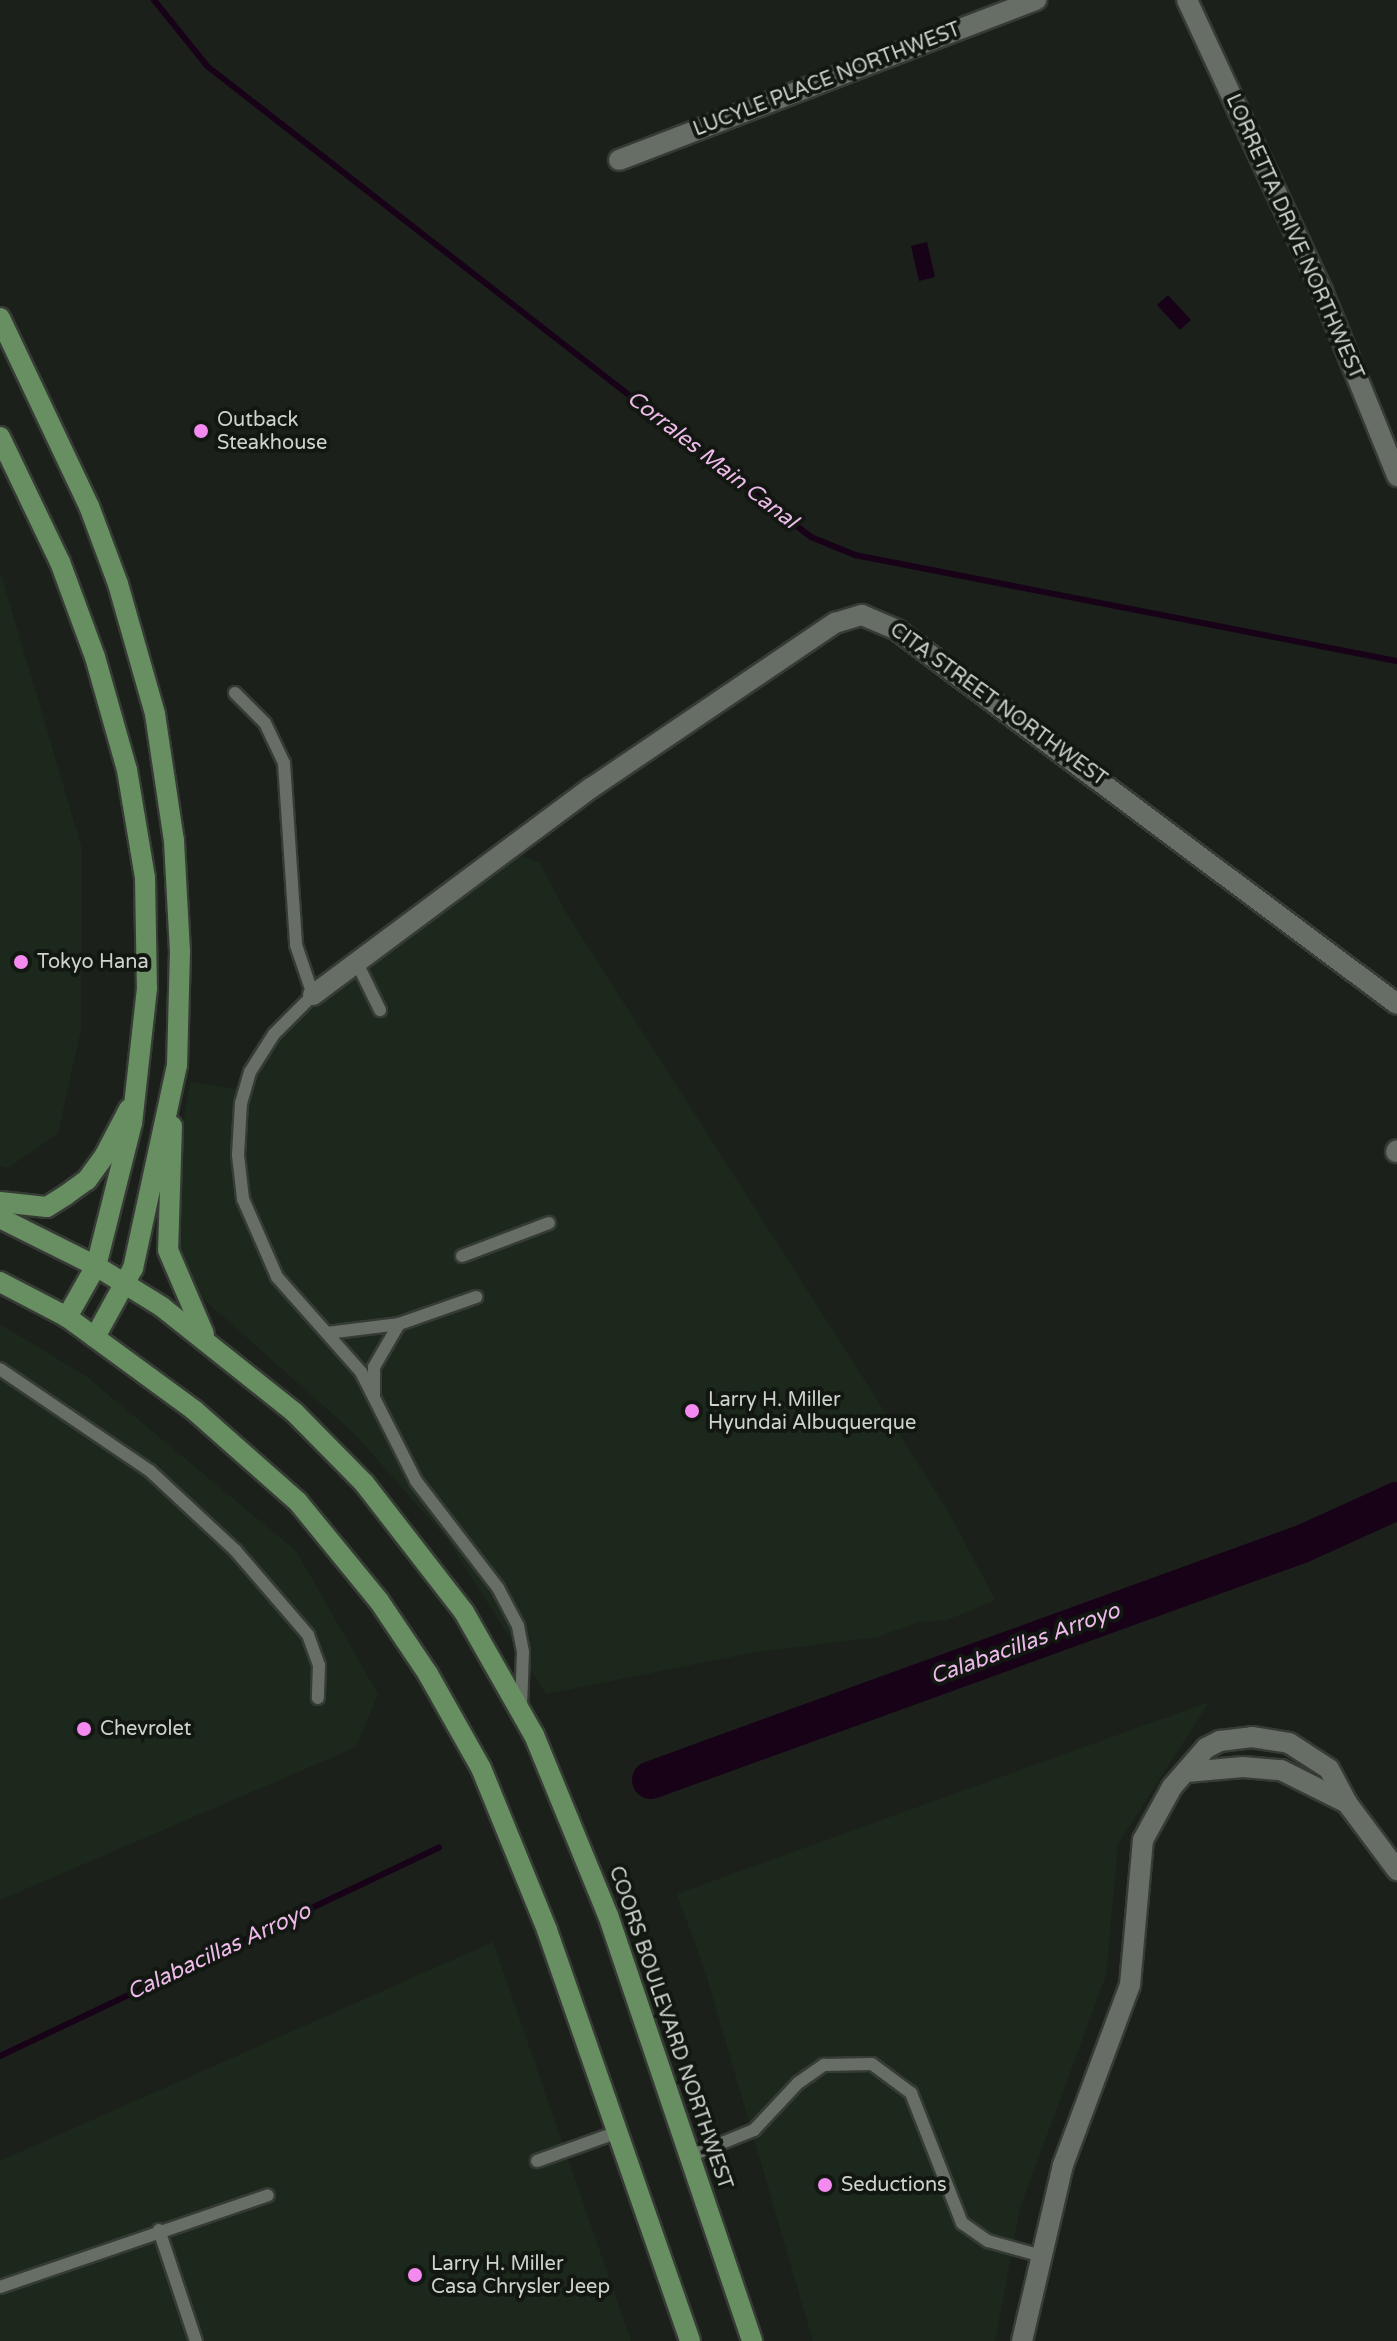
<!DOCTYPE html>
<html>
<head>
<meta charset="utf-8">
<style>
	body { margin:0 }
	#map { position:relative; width:1397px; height:2341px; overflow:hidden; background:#1b211a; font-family:"Varela Round",sans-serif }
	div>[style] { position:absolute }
	.built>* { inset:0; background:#1d281c }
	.water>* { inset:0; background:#170217 }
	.stream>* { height:6px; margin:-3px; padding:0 3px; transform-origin:3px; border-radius:3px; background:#170217 }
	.river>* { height:38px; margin:-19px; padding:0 19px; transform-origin:19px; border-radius:19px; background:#170217 }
	.roads { filter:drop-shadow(2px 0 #363b35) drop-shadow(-2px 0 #363b35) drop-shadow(0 2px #363b35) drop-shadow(0 -2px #363b35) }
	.service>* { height:12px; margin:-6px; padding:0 6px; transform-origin:6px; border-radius:6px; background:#666e65 }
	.minor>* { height:20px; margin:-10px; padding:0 10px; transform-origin:10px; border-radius:10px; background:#666e65 }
	.primary>* { height:20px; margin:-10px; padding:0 10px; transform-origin:10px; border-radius:10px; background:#678f61 }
	.dots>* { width:22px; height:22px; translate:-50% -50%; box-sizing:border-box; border:4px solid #121811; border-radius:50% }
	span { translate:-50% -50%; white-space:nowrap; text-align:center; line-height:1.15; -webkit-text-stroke:8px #121811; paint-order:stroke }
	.street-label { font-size:20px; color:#cfd3ce }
	.poi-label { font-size:20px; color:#cfd3ce }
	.left { translate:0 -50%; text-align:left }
	.water-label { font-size:22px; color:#eebaea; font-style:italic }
</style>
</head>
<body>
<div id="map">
	<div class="built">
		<div style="clip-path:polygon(0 571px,82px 849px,81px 1029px,58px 1133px,8px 1168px,0 1166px)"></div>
		<div style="clip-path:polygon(515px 854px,540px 863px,565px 911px,948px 1511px,995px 1600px,947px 1620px,919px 1622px,877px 1637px,755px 1652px,546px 1694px,447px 1539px,354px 1433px,199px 1295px,184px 1272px,172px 1237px,174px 1182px,190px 1082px,249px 1091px,281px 1033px)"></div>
		<div style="clip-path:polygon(0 1324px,87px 1377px,296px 1551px,378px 1694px,356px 1747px,0 1900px)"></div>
		<div style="clip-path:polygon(1209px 1702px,1118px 1844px,1106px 1975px,1020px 2208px,995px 2341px,813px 2341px,706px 1974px,677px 1894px)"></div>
		<div style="clip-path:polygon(493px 1942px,631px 2341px,0 2341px,0 2161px)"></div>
	</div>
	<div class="water">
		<div style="clip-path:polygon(927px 242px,935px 277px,919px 281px,911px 246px)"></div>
		<div style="clip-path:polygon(1168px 295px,1191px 320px,1180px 330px,1157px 305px)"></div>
	</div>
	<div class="stream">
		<div style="left:154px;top:0;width:85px;rotate:51.2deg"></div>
		<div style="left:207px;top:66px;width:766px;rotate:37.95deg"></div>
		<div style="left:811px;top:537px;width:48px;rotate:22.2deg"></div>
		<div style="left:855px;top:555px;width:552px;rotate:11.07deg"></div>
		<div style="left:0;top:2056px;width:486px;rotate:-25.4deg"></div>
	</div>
	<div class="river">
		<div style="left:651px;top:1780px;width:692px;rotate:-19.93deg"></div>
		<div style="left:1302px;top:1544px;width:104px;rotate:-24.4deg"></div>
	</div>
	<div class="roads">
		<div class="service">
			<div style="left:235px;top:693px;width:42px;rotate:45deg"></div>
			<div style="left:265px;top:723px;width:44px;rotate:64.6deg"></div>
			<div style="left:284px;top:763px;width:182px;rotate:86.2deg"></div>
			<div style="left:296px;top:945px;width:53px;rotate:71.2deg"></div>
			<div style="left:313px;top:995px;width:55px;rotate:135deg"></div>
			<div style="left:274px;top:1034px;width:45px;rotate:122.3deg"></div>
			<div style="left:250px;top:1072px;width:32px;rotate:106deg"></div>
			<div style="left:241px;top:1103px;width:52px;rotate:93.3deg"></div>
			<div style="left:238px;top:1155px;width:44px;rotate:83.5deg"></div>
			<div style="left:243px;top:1199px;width:85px;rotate:66.4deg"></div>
			<div style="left:277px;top:1277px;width:127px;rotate:48.5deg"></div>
			<div style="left:361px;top:1372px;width:122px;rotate:63.2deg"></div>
			<div style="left:416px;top:1481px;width:135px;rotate:52.5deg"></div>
			<div style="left:498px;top:1588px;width:43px;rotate:62.2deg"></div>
			<div style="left:518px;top:1626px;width:26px;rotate:79deg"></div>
			<div style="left:523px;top:1652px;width:55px;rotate:92.1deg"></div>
			<div style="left:355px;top:959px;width:57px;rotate:63.9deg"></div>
			<div style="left:462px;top:1256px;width:93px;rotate:-20.8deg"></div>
			<div style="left:327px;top:1333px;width:73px;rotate:-7.1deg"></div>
			<div style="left:399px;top:1324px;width:82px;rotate:-19.3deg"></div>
			<div style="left:0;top:1369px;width:181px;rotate:34.2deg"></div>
			<div style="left:150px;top:1471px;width:116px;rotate:42.9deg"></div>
			<div style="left:235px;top:1550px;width:112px;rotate:49.3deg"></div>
			<div style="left:308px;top:1635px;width:32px;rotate:70deg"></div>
			<div style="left:319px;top:1665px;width:33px;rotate:92deg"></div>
			<div style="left:374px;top:1394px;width:27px;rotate:-90deg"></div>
			<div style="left:374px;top:1367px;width:50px;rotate:-59.8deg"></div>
			<div style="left:690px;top:2156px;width:69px;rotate:-22.1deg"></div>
			<div style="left:754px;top:2130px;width:64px;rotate:-46.9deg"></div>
			<div style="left:798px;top:2083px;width:32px;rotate:-35deg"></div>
			<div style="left:824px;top:2065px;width:48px;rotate:-1.2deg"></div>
			<div style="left:872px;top:2064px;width:49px;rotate:36.6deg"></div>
			<div style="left:911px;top:2093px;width:140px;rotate:68.6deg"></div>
			<div style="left:962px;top:2223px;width:32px;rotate:35deg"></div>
			<div style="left:988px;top:2241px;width:52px;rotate:15.6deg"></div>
			<div style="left:537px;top:2161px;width:86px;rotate:-19.7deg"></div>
			<div style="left:159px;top:2230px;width:117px;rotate:71.6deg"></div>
			<div style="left:0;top:2287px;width:283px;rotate:-18.9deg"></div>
		</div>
		<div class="minor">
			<div style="left:1187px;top:0;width:321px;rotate:65.1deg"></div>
			<div style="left:1322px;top:291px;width:200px;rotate:67.9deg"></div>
			<div style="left:619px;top:160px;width:447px;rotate:-21deg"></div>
			<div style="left:313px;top:995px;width:347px;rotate:-36.7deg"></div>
			<div style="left:591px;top:788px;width:295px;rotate:-34.1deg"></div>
			<div style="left:835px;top:623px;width:28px;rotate:-17deg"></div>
			<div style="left:862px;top:615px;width:38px;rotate:23deg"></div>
			<div style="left:897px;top:630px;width:624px;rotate:36.8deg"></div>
			<div style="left:1396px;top:1152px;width:2px;rotate:-63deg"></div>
			<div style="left:1187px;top:1772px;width:56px;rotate:-5.1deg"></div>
			<div style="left:1243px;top:1767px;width:38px;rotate:5deg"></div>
			<div style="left:1281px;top:1770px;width:74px;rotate:26.6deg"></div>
			<div style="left:1022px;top:2341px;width:181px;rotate:-76.9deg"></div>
			<div style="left:1063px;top:2165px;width:192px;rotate:-69.6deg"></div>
			<div style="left:1130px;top:1985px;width:146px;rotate:-84.9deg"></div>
			<div style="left:1143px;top:1840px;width:60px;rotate:-61.3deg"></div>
			<div style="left:1172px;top:1787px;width:52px;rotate:-48.9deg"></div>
			<div style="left:1206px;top:1748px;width:16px;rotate:-27deg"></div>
			<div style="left:1220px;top:1741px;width:32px;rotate:-7deg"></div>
			<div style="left:1252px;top:1737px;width:37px;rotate:9deg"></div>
			<div style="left:1289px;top:1743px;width:48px;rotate:33deg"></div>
			<div style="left:1329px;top:1769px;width:38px;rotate:62deg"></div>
			<div style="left:1347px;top:1803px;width:84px;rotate:53.3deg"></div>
		</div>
		<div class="primary">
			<div style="left:0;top:318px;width:208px;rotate:64.7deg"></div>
			<div style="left:89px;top:506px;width:83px;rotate:69.6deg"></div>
			<div style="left:118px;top:584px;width:135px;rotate:74.1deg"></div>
			<div style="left:155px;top:714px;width:128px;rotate:81.5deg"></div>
			<div style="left:174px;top:841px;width:110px;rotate:86.9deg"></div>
			<div style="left:180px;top:951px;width:114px;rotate:91.5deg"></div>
			<div style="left:177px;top:1065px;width:208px;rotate:102.2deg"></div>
			<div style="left:133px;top:1268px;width:79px;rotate:118.8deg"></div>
			<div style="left:0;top:437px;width:139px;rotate:64.4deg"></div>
			<div style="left:60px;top:562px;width:101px;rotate:69.8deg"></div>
			<div style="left:95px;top:657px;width:117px;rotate:74.2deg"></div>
			<div style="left:127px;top:770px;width:109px;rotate:80.5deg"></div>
			<div style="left:145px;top:878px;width:110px;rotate:89deg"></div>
			<div style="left:147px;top:988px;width:136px;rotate:96.3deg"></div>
			<div style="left:132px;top:1123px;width:147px;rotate:104.1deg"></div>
			<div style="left:96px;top:1266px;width:59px;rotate:119.6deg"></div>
			<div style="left:172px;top:1126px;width:124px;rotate:91.8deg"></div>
			<div style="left:168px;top:1250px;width:91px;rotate:66.8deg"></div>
			<div style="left:0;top:1202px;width:47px;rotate:6.1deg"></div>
			<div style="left:47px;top:1207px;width:22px;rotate:-32deg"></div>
			<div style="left:66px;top:1195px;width:26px;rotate:-36deg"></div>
			<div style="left:87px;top:1180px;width:31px;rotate:-54deg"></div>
			<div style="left:105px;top:1155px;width:52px;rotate:-62.4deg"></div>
			<div style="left:0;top:1218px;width:107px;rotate:26.6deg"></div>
			<div style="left:96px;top:1266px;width:78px;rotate:31.8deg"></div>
			<div style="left:162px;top:1307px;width:169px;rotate:38.5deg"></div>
			<div style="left:294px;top:1412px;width:100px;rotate:45.4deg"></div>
			<div style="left:364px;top:1483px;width:163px;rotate:52.2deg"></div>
			<div style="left:464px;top:1612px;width:142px;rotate:60.4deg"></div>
			<div style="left:534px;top:1735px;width:195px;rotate:67.7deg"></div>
			<div style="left:608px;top:1915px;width:450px;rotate:71.3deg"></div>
			<div style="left:0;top:1282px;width:76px;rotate:27.6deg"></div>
			<div style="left:67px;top:1317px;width:157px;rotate:36.2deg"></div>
			<div style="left:194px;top:1410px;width:139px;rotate:41.5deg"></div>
			<div style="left:298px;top:1502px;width:128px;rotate:50.7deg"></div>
			<div style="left:379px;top:1601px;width:88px;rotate:56.1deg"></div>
			<div style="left:428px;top:1674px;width:108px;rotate:60.6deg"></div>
			<div style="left:481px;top:1768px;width:175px;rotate:67.8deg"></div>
			<div style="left:547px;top:1930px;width:435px;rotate:70.8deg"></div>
		</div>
	</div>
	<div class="dots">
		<div style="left:201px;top:431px;background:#f489f0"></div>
		<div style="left:21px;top:962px;background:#f489f0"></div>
		<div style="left:692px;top:1411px;background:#f489f0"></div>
		<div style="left:84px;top:1729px;background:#f489f0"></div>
		<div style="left:825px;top:2185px;background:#f489f0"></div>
		<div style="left:415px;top:2275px;background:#f489f0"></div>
	</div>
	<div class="street-label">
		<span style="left:827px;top:80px;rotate:-21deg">LUCYLE PLACE NORTHWEST</span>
		<span style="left:1294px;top:237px;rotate:66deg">LORRETTA DRIVE NORTHWEST</span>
		<span style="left:998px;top:705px;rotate:36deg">CITA STREET NORTHWEST</span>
		<span style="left:670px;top:2028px;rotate:71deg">COORS BOULEVARD NORTHWEST</span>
	</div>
	<div class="poi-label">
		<span class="left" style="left:217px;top:432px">Outback<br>Steakhouse</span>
		<span class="left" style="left:37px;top:962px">Tokyo Hana</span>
		<span class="left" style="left:708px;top:1412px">Larry H. Miller<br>Hyundai Albuquerque</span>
		<span class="left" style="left:100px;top:1729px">Chevrolet</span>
		<span class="left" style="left:841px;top:2185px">Seductions</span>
		<span class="left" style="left:431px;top:2276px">Larry H. Miller<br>Casa Chrysler Jeep</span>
	</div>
	<div class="water-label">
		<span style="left:712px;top:460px;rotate:38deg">Corrales Main Canal</span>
		<span style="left:1025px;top:1644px;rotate:-20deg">Calabacillas Arroyo</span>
		<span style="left:219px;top:1952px;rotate:-25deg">Calabacillas Arroyo</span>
	</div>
</div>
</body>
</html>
